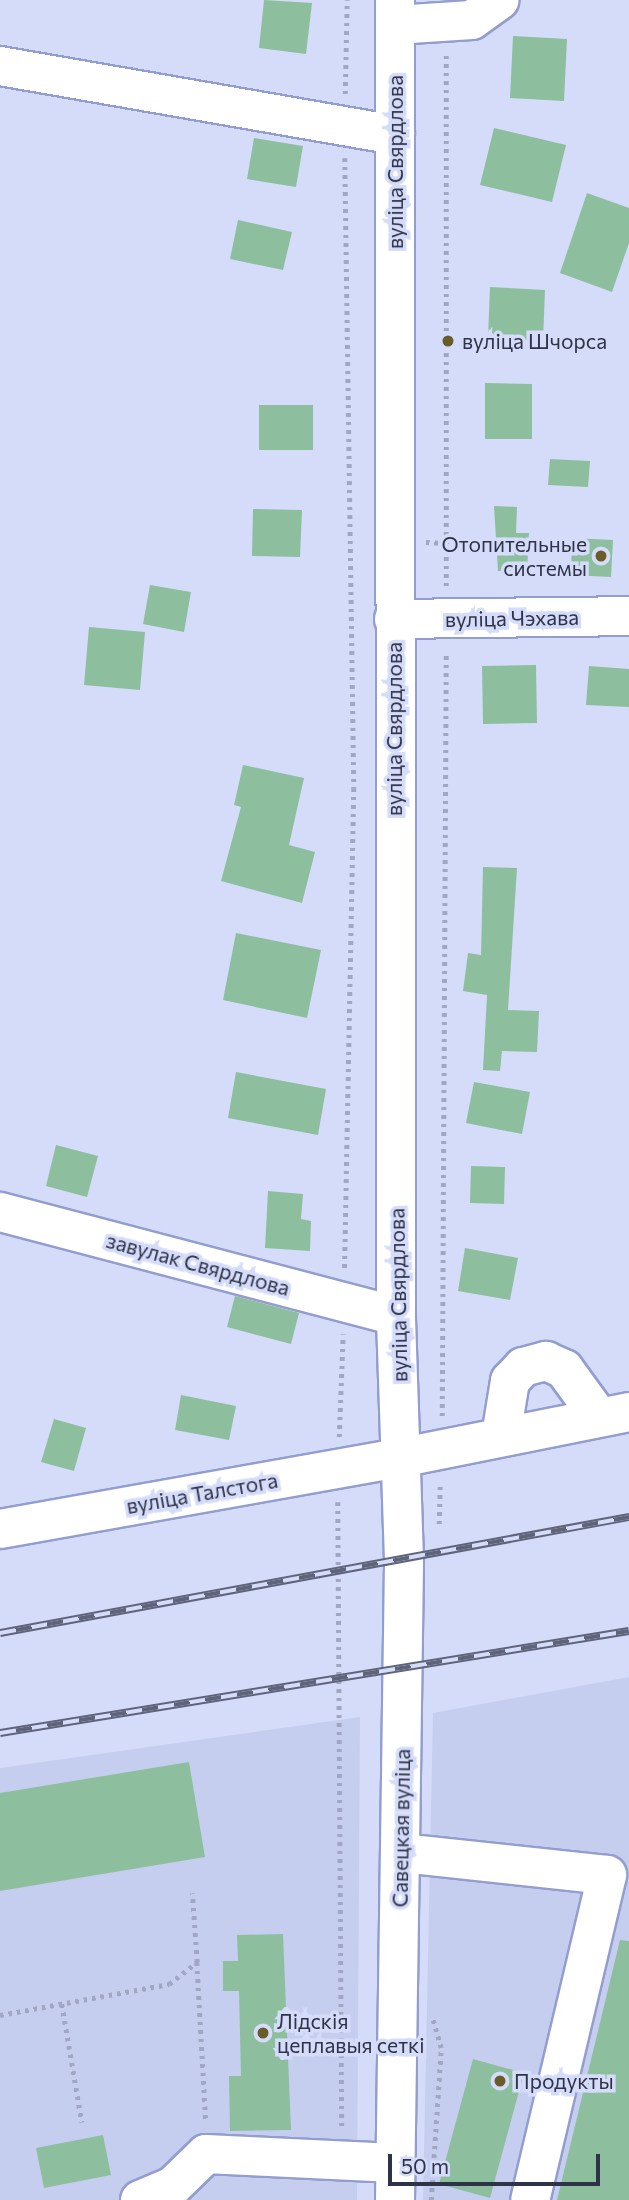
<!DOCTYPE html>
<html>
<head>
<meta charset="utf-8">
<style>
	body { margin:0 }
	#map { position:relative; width:629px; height:2200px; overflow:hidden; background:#d5dcfa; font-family:Commissioner,sans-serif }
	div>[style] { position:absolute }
	.built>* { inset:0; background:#c6cef0 }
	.building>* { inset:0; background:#8dbf9e }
	.path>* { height:4.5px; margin-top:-2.25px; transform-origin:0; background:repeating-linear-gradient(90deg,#a1a7c2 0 3.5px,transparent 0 8.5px) }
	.roads { filter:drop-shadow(2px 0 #939dce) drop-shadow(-2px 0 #939dce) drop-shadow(0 2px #939dce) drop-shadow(0 -2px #939dce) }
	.minor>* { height:38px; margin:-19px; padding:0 19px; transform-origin:19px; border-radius:19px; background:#fff }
	.major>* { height:38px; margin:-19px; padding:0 19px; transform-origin:19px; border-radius:19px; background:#fff }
	.rail>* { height:8px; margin-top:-4px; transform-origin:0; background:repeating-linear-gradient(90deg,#d5dcfa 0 16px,#5f647b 0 32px); box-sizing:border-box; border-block:2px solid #5f647b }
	.dots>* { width:19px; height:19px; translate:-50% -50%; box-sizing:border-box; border:4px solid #d5dcfa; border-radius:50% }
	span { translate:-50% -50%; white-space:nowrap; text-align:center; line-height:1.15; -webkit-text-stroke:7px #d5dcfa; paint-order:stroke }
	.street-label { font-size:21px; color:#2f3347 }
	.poi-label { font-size:21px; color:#2f3347 }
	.left { translate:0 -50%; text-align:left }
	.right { translate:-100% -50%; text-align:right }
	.scale { position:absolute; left:388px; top:2154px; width:212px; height:32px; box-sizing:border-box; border:4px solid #2f3347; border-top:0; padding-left:9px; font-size:21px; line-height:24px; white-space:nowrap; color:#2f3347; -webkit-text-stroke:5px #d5dcfa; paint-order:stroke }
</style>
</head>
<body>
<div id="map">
	<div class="built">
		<div style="clip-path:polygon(629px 1677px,629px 2200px,423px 2200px,433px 1713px)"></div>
		<div style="clip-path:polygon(360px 1717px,357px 2200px,0 2200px,0 1768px)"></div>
	</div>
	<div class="building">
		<div style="clip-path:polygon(264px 0,312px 3px,306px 54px,259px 48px)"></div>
		<div style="clip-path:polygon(513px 36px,567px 39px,564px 101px,510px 98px)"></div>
		<div style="clip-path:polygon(494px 128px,566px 145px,552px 202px,480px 185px)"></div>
		<div style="clip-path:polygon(254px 138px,303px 146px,296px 187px,247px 179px)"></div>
		<div style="clip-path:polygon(587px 193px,629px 208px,629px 243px,612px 292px,560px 273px)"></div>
		<div style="clip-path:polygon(238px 220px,292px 232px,283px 270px,230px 259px)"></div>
		<div style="clip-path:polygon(490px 287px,545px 290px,543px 341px,488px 338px)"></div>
		<div style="clip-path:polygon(485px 383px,532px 384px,532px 439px,485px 439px)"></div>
		<div style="clip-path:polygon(259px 405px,313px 405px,313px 450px,259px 450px)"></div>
		<div style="clip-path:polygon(550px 459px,590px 461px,588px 487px,548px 485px)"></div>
		<div style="clip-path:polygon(494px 506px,517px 507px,516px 533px,529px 533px,527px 572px,498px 571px)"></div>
		<div style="clip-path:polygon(253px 509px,302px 510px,300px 557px,252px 556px)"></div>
		<div style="clip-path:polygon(572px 538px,613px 540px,611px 577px,571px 575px)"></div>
		<div style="clip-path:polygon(150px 585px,191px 592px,184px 632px,143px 624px)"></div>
		<div style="clip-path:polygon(89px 627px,145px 632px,140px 690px,84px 685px)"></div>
		<div style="clip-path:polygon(536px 665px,537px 723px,483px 724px,482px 666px)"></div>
		<div style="clip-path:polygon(589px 666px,629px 669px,629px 707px,586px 705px)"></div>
		<div style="clip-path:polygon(243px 765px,304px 778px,289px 845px,315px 852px,302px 903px,221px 881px,241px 807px,234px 805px)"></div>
		<div style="clip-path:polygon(483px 867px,517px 868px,508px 1010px,539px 1011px,537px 1052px,502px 1051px,500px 1071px,483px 1070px,487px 995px,463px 991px,468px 953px,481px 955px)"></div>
		<div style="clip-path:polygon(236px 933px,321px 950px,307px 1018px,223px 1000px)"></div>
		<div style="clip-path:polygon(236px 1072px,326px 1089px,318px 1135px,228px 1118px)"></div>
		<div style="clip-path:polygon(474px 1082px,530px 1092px,522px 1134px,466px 1123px)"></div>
		<div style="clip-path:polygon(56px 1145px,98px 1156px,87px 1197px,46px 1186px)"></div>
		<div style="clip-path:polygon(471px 1166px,505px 1167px,504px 1204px,470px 1203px)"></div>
		<div style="clip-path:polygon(268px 1191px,303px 1194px,301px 1219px,311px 1221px,310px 1251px,265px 1248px)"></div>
		<div style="clip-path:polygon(465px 1248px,518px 1258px,510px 1300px,458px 1291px)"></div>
		<div style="clip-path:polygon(235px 1296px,299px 1313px,291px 1344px,227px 1327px)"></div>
		<div style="clip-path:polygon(181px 1395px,236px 1406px,229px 1440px,175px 1430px)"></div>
		<div style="clip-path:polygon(54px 1419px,86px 1428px,74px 1471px,41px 1462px)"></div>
		<div style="clip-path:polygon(189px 1762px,205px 1857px,0 1891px,0 1793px)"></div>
		<div style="clip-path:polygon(283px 1934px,291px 2130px,230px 2131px,229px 2076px,241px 2076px,239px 1991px,223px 1991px,223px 1961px,238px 1961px,237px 1935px)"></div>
		<div style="clip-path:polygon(620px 1940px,629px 1941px,629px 2200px,557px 2200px)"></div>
		<div style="clip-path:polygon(473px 2059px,524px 2073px,490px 2198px,439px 2184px)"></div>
		<div style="clip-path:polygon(103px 2135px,111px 2175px,44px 2188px,36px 2148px)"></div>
	</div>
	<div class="path">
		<div style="left:345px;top:94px;width:94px;rotate:-88.8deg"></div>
		<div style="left:345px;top:158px;width:630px;rotate:89.18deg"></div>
		<div style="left:354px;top:788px;width:481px;rotate:91.1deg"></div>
		<div style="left:426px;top:542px;width:20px;rotate:3deg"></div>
		<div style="left:446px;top:586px;width:534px;rotate:-90deg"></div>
		<div style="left:442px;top:1416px;width:765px;rotate:-89.7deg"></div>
		<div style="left:339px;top:1437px;width:103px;rotate:-87.8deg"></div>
		<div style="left:338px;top:1502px;width:628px;rotate:89.64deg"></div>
		<div style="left:439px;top:1524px;width:40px;rotate:-88.6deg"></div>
		<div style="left:197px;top:1962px;width:160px;rotate:86.8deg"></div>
		<div style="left:62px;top:2004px;width:120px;rotate:80.4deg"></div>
		<div style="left:0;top:2015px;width:172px;rotate:-10.4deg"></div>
		<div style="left:169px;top:1984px;width:36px;rotate:-38deg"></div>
		<div style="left:197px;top:1962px;width:69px;rotate:-94.1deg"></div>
		<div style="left:431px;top:2200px;width:152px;rotate:-86.2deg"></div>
		<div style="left:441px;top:2048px;width:32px;rotate:-106deg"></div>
	</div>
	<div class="roads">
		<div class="minor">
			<div style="left:395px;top:25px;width:77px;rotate:-3.7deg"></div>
			<div style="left:472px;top:20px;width:34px;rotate:-36deg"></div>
			<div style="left:0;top:66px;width:401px;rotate:9.9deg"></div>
			<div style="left:394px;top:619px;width:235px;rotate:-0.7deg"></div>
			<div style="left:0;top:1212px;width:409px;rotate:14.7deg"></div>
			<div style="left:501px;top:1436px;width:56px;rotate:-80.7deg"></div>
			<div style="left:510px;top:1381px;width:19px;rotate:-47deg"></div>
			<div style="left:523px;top:1367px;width:24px;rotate:-15deg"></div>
			<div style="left:546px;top:1361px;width:20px;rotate:24deg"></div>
			<div style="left:564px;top:1369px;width:59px;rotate:53.9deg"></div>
			<div style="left:404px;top:1457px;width:229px;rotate:-11.3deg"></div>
			<div style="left:401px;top:1853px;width:207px;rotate:6.1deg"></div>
			<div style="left:607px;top:1875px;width:334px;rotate:103.3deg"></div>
			<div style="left:140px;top:2200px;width:36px;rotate:-23deg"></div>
			<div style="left:173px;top:2186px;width:46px;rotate:-44.1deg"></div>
			<div style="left:206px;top:2154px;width:189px;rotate:2.7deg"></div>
		</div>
		<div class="major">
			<div style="left:0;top:1529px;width:410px;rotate:-10.1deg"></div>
			<div style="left:395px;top:2200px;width:640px;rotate:-89.19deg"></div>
			<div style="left:404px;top:1560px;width:244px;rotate:-91.9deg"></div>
			<div style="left:396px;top:1316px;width:1316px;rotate:-90.04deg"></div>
		</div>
	</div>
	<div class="rail">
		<div style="left:0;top:1633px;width:640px;rotate:-10.45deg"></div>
		<div style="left:0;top:1733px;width:637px;rotate:-9.21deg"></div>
	</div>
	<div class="dots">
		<div style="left:448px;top:341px;background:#695c29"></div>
		<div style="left:601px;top:556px;background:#695c29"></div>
		<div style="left:263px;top:2033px;background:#695c29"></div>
		<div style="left:500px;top:2081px;background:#695c29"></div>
	</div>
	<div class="street-label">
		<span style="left:395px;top:162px;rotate:-90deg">вуліца Свярдлова</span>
		<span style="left:512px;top:618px;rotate:-1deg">вуліца Чэхава</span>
		<span style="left:394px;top:729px;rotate:-90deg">вуліца Свярдлова</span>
		<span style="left:198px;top:1264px;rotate:15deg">завулак Свярдлова</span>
		<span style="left:398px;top:1295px;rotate:-91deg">вуліца Свярдлова</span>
		<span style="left:202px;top:1493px;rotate:-10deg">вуліца Талстога</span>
		<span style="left:401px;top:1828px;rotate:-89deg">Савецкая вуліца</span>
	</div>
	<div class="poi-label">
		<span class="left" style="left:462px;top:341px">вуліца Шчорса</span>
		<span class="right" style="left:587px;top:556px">Отопительные<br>системы</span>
		<span class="left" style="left:277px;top:2033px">Лідскія<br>цеплавыя сеткі</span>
		<span class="left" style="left:514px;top:2081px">Продукты</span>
	</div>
	<div class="scale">50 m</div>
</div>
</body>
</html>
